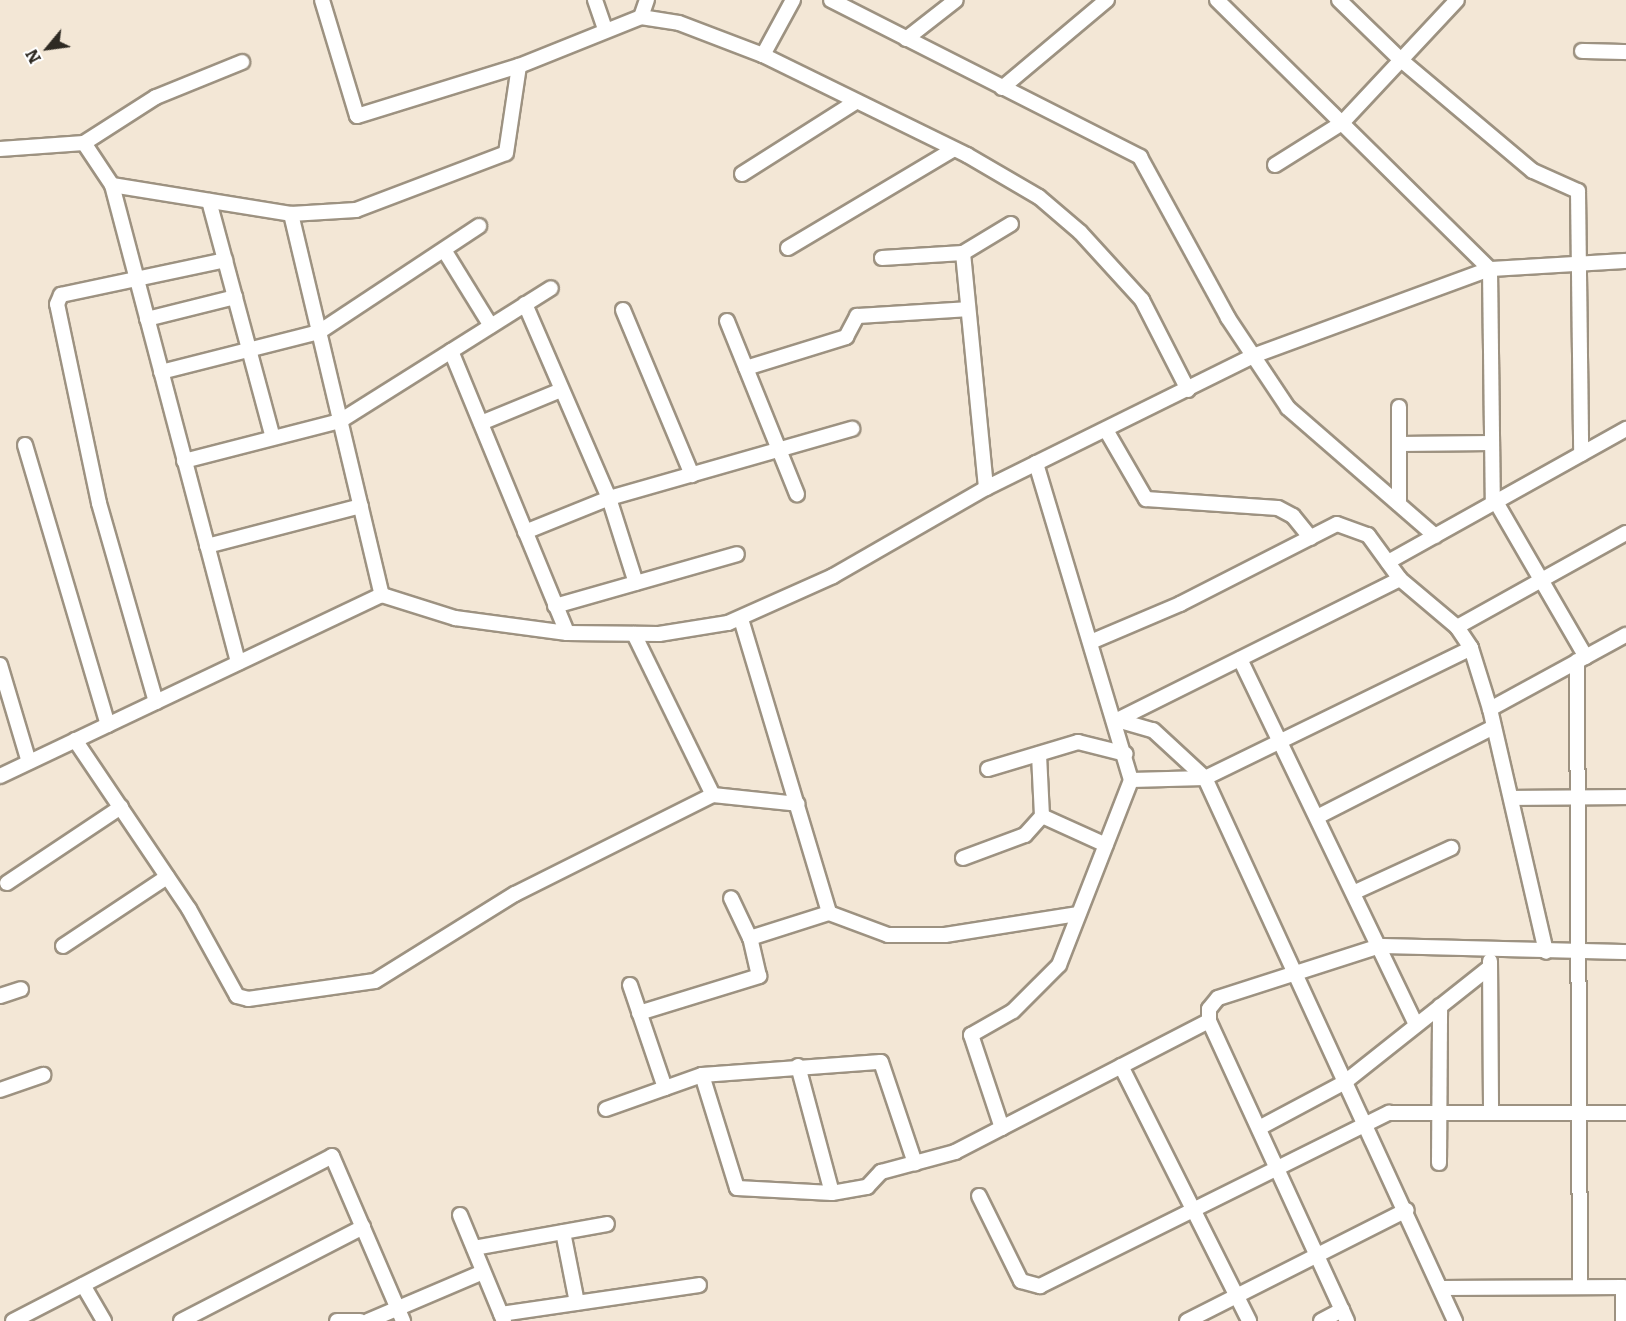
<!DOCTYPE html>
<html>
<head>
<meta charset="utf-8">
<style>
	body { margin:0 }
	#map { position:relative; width:1626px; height:1321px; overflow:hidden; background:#f3e7d6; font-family:Literata,serif }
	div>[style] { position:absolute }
	.roads { filter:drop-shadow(2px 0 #9d9281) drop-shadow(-2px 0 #9d9281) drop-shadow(0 2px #9d9281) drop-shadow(0 -2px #9d9281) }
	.street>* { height:14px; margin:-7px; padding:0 7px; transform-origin:7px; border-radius:7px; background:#fff }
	span { translate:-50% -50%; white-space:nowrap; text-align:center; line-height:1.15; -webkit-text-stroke:6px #fff; paint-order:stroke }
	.north { position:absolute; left:18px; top:18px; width:60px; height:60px; -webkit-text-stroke:4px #fff; paint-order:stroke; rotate:241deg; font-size:16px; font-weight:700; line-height:24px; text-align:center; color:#2e2a23 }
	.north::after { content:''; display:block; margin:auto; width:21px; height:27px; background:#2e2a23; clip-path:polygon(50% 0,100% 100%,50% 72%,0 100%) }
</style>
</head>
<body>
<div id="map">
	<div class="roads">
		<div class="street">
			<div style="left:322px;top:0;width:121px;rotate:73.2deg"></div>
			<div style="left:357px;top:116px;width:170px;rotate:-17.2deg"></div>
			<div style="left:519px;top:66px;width:131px;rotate:-21.9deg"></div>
			<div style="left:641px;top:17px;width:38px;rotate:9deg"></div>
			<div style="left:679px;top:23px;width:90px;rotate:20.9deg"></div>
			<div style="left:763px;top:55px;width:227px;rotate:26.1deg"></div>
			<div style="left:967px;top:155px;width:83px;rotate:30.3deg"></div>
			<div style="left:1039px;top:197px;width:54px;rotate:40.5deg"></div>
			<div style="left:1080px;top:232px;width:92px;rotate:47.6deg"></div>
			<div style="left:1142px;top:300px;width:101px;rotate:62.9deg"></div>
			<div style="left:595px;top:0;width:31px;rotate:71deg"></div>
			<div style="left:831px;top:0;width:347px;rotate:26.9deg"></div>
			<div style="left:1140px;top:157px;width:183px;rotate:61.3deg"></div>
			<div style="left:1228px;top:318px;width:108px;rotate:56.3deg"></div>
			<div style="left:1288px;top:408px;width:195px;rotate:41deg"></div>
			<div style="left:1217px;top:0;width:383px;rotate:44.6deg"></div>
			<div style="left:1490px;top:269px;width:235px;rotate:89.3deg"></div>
			<div style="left:1339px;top:0;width:86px;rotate:44.1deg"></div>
			<div style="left:1401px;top:60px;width:172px;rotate:40.1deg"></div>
			<div style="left:1533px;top:171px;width:49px;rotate:24deg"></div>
			<div style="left:1578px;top:191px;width:263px;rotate:89.3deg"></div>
			<div style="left:641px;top:17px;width:18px;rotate:-71deg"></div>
			<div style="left:906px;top:39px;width:63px;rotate:-38deg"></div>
			<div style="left:1582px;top:51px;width:44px;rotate:1.3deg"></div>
			<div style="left:763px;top:55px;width:63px;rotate:-61.4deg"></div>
			<div style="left:1002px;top:88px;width:137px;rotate:-40deg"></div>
			<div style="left:84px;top:143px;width:50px;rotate:56.3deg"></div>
			<div style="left:112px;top:185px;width:494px;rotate:75.2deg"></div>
			<div style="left:0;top:149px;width:84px;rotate:-4.1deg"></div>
			<div style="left:84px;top:143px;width:85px;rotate:-32.6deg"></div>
			<div style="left:156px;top:97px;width:93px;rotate:-22.1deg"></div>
			<div style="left:1275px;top:165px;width:79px;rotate:-32.1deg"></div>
			<div style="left:1342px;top:123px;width:168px;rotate:-46.9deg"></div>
			<div style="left:742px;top:174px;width:133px;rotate:-32.4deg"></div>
			<div style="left:112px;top:185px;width:181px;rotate:9.2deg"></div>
			<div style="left:291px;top:214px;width:65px;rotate:-3.5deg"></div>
			<div style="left:356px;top:210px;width:160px;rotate:-20.8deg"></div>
			<div style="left:506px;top:153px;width:88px;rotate:-81.5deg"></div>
			<div style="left:209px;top:201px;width:245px;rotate:74.9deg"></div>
			<div style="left:291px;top:214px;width:392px;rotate:76.6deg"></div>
			<div style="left:788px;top:248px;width:190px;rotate:-30.8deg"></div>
			<div style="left:444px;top:250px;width:89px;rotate:58.3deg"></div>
			<div style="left:963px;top:253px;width:236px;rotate:84.4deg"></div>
			<div style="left:882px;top:258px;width:81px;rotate:-3.5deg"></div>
			<div style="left:963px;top:253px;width:56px;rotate:-31.1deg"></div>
			<div style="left:525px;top:304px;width:211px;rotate:66.6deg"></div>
			<div style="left:609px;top:498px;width:89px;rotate:72.4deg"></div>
			<div style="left:623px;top:310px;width:179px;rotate:67.3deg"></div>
			<div style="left:147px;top:319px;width:91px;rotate:-14deg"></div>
			<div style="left:727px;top:321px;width:187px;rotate:68deg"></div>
			<div style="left:451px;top:351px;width:305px;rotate:67.6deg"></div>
			<div style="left:746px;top:368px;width:105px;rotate:-17.2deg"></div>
			<div style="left:846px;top:337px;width:24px;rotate:-62deg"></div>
			<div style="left:857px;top:316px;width:110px;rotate:-3.6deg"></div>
			<div style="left:161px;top:372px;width:163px;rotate:-14.2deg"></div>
			<div style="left:319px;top:332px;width:192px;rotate:-33.5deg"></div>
			<div style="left:481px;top:423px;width:87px;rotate:-22.4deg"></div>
			<div style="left:1106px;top:430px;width:80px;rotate:59.9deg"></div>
			<div style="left:1146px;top:499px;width:132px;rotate:3.9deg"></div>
			<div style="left:1278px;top:508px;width:17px;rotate:28deg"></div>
			<div style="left:1293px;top:516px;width:28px;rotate:51deg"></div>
			<div style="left:1399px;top:444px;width:93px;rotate:-0.6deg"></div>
			<div style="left:25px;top:445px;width:292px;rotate:73.5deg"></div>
			<div style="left:184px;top:461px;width:161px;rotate:-14.4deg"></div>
			<div style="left:340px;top:421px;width:249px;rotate:-32.2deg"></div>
			<div style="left:1496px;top:502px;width:179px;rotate:59.9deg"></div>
			<div style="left:1399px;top:504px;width:97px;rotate:-90deg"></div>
			<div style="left:525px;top:532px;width:91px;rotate:-22deg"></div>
			<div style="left:609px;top:498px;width:253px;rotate:-15.9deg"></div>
			<div style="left:207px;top:546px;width:159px;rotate:-14.6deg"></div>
			<div style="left:1388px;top:562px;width:273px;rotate:-29.2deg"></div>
			<div style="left:1400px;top:579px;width:316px;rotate:153.5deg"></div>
			<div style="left:1117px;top:720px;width:37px;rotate:16deg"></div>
			<div style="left:1153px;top:730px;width:71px;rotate:42.7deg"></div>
			<div style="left:1205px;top:778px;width:598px;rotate:65.28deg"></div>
			<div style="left:555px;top:606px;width:189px;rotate:-15.9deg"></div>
			<div style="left:741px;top:619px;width:307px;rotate:73.3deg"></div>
			<div style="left:1457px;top:627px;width:193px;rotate:-29.1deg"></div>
			<div style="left:634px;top:634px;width:179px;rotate:63.9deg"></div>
			<div style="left:1093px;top:641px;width:95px;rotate:-23deg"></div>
			<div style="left:1180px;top:604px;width:176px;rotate:-27deg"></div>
			<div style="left:1337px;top:524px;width:33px;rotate:20deg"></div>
			<div style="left:1368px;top:535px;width:54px;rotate:54deg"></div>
			<div style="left:1400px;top:579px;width:75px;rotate:40.1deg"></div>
			<div style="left:1457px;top:627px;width:25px;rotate:56deg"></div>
			<div style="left:1471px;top:648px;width:64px;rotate:72.7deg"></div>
			<div style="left:1490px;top:709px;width:249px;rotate:77deg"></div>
			<div style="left:1240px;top:659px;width:406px;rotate:64.3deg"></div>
			<div style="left:1577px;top:661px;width:626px;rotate:89.73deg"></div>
			<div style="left:0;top:665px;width:101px;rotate:73.4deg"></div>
			<div style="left:156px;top:702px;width:207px;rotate:-106deg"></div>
			<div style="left:99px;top:503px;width:203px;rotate:-101.9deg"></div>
			<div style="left:57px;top:304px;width:10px;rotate:-66deg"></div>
			<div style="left:61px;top:295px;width:168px;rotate:-12deg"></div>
			<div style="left:1490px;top:709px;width:155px;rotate:-28.6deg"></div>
			<div style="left:75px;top:740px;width:204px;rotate:56deg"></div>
			<div style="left:189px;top:909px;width:99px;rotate:61.1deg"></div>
			<div style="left:237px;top:996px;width:11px;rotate:15deg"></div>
			<div style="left:248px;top:999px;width:128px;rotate:-8.1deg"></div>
			<div style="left:375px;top:981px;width:165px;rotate:-31.9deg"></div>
			<div style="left:515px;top:894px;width:221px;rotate:-26.6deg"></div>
			<div style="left:713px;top:795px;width:85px;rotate:6deg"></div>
			<div style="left:988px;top:769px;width:94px;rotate:-16.7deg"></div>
			<div style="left:1078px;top:742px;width:49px;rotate:14deg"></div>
			<div style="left:0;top:776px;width:423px;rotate:-25.4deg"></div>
			<div style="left:382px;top:595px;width:77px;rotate:17.5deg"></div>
			<div style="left:455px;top:618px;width:113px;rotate:7.6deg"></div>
			<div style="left:567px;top:633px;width:92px;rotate:0.6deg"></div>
			<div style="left:659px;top:634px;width:70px;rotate:-9.1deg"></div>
			<div style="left:728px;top:623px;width:115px;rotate:-24.1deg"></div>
			<div style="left:833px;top:576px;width:177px;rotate:-29.9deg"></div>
			<div style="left:986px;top:488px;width:298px;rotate:-26.3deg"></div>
			<div style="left:1253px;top:356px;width:252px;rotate:-20.2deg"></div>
			<div style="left:1490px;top:269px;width:136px;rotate:-3.4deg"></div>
			<div style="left:1131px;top:780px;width:74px;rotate:-1.5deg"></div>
			<div style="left:1205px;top:778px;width:296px;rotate:-26deg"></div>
			<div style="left:1511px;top:798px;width:115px;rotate:-0.5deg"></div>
			<div style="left:1042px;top:816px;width:70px;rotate:24.4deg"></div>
			<div style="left:1319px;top:816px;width:196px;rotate:-27deg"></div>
			<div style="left:963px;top:858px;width:66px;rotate:-20.4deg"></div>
			<div style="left:1025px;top:835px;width:25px;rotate:-48deg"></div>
			<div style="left:1042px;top:816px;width:62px;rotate:-92.8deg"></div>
			<div style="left:7px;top:883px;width:137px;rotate:-33.7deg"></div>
			<div style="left:1355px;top:892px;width:106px;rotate:-24.6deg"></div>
			<div style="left:750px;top:938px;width:83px;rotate:-17.6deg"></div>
			<div style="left:829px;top:913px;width:63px;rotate:20.4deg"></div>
			<div style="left:888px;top:935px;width:57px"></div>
			<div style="left:945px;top:935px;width:135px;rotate:-9deg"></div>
			<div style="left:63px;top:946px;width:125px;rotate:-33.6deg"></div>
			<div style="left:1490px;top:961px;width:152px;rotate:89.6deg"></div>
			<div style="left:630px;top:985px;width:109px;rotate:71.2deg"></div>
			<div style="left:0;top:996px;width:22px;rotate:-18deg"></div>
			<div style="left:639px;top:1013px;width:126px;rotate:-17.1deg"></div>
			<div style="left:759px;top:976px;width:39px;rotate:-103deg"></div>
			<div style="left:750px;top:938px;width:44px;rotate:-115.4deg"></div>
			<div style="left:798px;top:1066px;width:131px;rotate:75deg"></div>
			<div style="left:1121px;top:1066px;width:285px;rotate:63.3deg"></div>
			<div style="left:702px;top:1075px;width:118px;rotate:72.8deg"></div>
			<div style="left:737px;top:1188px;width:95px;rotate:3deg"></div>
			<div style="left:832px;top:1193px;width:36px;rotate:-10deg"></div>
			<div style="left:867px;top:1187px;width:21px;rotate:-47deg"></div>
			<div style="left:881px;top:1172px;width:77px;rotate:-15.1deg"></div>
			<div style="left:955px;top:1152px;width:286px;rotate:-27.3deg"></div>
			<div style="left:0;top:1090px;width:46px;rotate:-19.2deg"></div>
			<div style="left:606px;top:1109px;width:102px;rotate:-19.5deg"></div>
			<div style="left:702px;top:1075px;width:179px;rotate:-4.2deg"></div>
			<div style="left:881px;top:1062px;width:107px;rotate:71.4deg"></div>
			<div style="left:1002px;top:1128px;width:98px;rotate:-108.4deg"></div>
			<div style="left:971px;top:1035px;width:48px;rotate:-29.7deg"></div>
			<div style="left:1013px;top:1011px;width:65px;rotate:-45deg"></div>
			<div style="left:1059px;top:965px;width:199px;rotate:-68.7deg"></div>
			<div style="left:1131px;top:780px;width:331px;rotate:-106.7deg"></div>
			<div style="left:1259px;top:1128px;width:98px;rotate:-28.1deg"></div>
			<div style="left:1345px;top:1082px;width:185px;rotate:-38.4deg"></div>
			<div style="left:1439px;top:1163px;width:157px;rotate:-89.6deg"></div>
			<div style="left:979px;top:1196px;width:95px;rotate:63.7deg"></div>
			<div style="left:1021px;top:1281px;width:20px;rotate:15deg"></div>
			<div style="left:1040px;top:1286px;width:390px;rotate:-26.4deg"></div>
			<div style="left:1389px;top:1113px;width:237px"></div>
			<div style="left:460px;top:1215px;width:115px;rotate:67.5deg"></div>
			<div style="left:563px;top:1232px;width:72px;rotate:78.8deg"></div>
			<div style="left:474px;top:1248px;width:135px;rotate:-10.2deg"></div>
			<div style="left:83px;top:1285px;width:42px;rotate:59.7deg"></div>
			<div style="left:1441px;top:1288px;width:182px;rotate:-0.3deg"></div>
			<div style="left:1623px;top:1287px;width:34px;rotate:90deg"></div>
			<div style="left:501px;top:1314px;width:200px;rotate:-8.3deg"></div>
			<div style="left:13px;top:1321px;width:359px;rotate:-27.3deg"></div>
			<div style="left:332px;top:1156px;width:180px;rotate:66.7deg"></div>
			<div style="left:181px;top:1321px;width:205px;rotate:-27.3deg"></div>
			<div style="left:337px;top:1321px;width:23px"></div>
			<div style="left:368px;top:1321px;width:125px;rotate:-23.1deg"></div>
			<div style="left:1187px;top:1321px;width:246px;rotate:-26.8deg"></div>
			<div style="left:1321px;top:1321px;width:24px;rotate:-28deg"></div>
			<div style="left:1347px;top:1321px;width:330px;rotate:-114.7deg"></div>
			<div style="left:1209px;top:1021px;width:12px;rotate:-90deg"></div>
			<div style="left:1209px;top:1009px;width:14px;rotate:-51deg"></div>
			<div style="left:1218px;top:998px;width:170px;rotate:-17.8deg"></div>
			<div style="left:1380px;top:946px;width:246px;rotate:1.4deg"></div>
		</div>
	</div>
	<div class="north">N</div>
</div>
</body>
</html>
